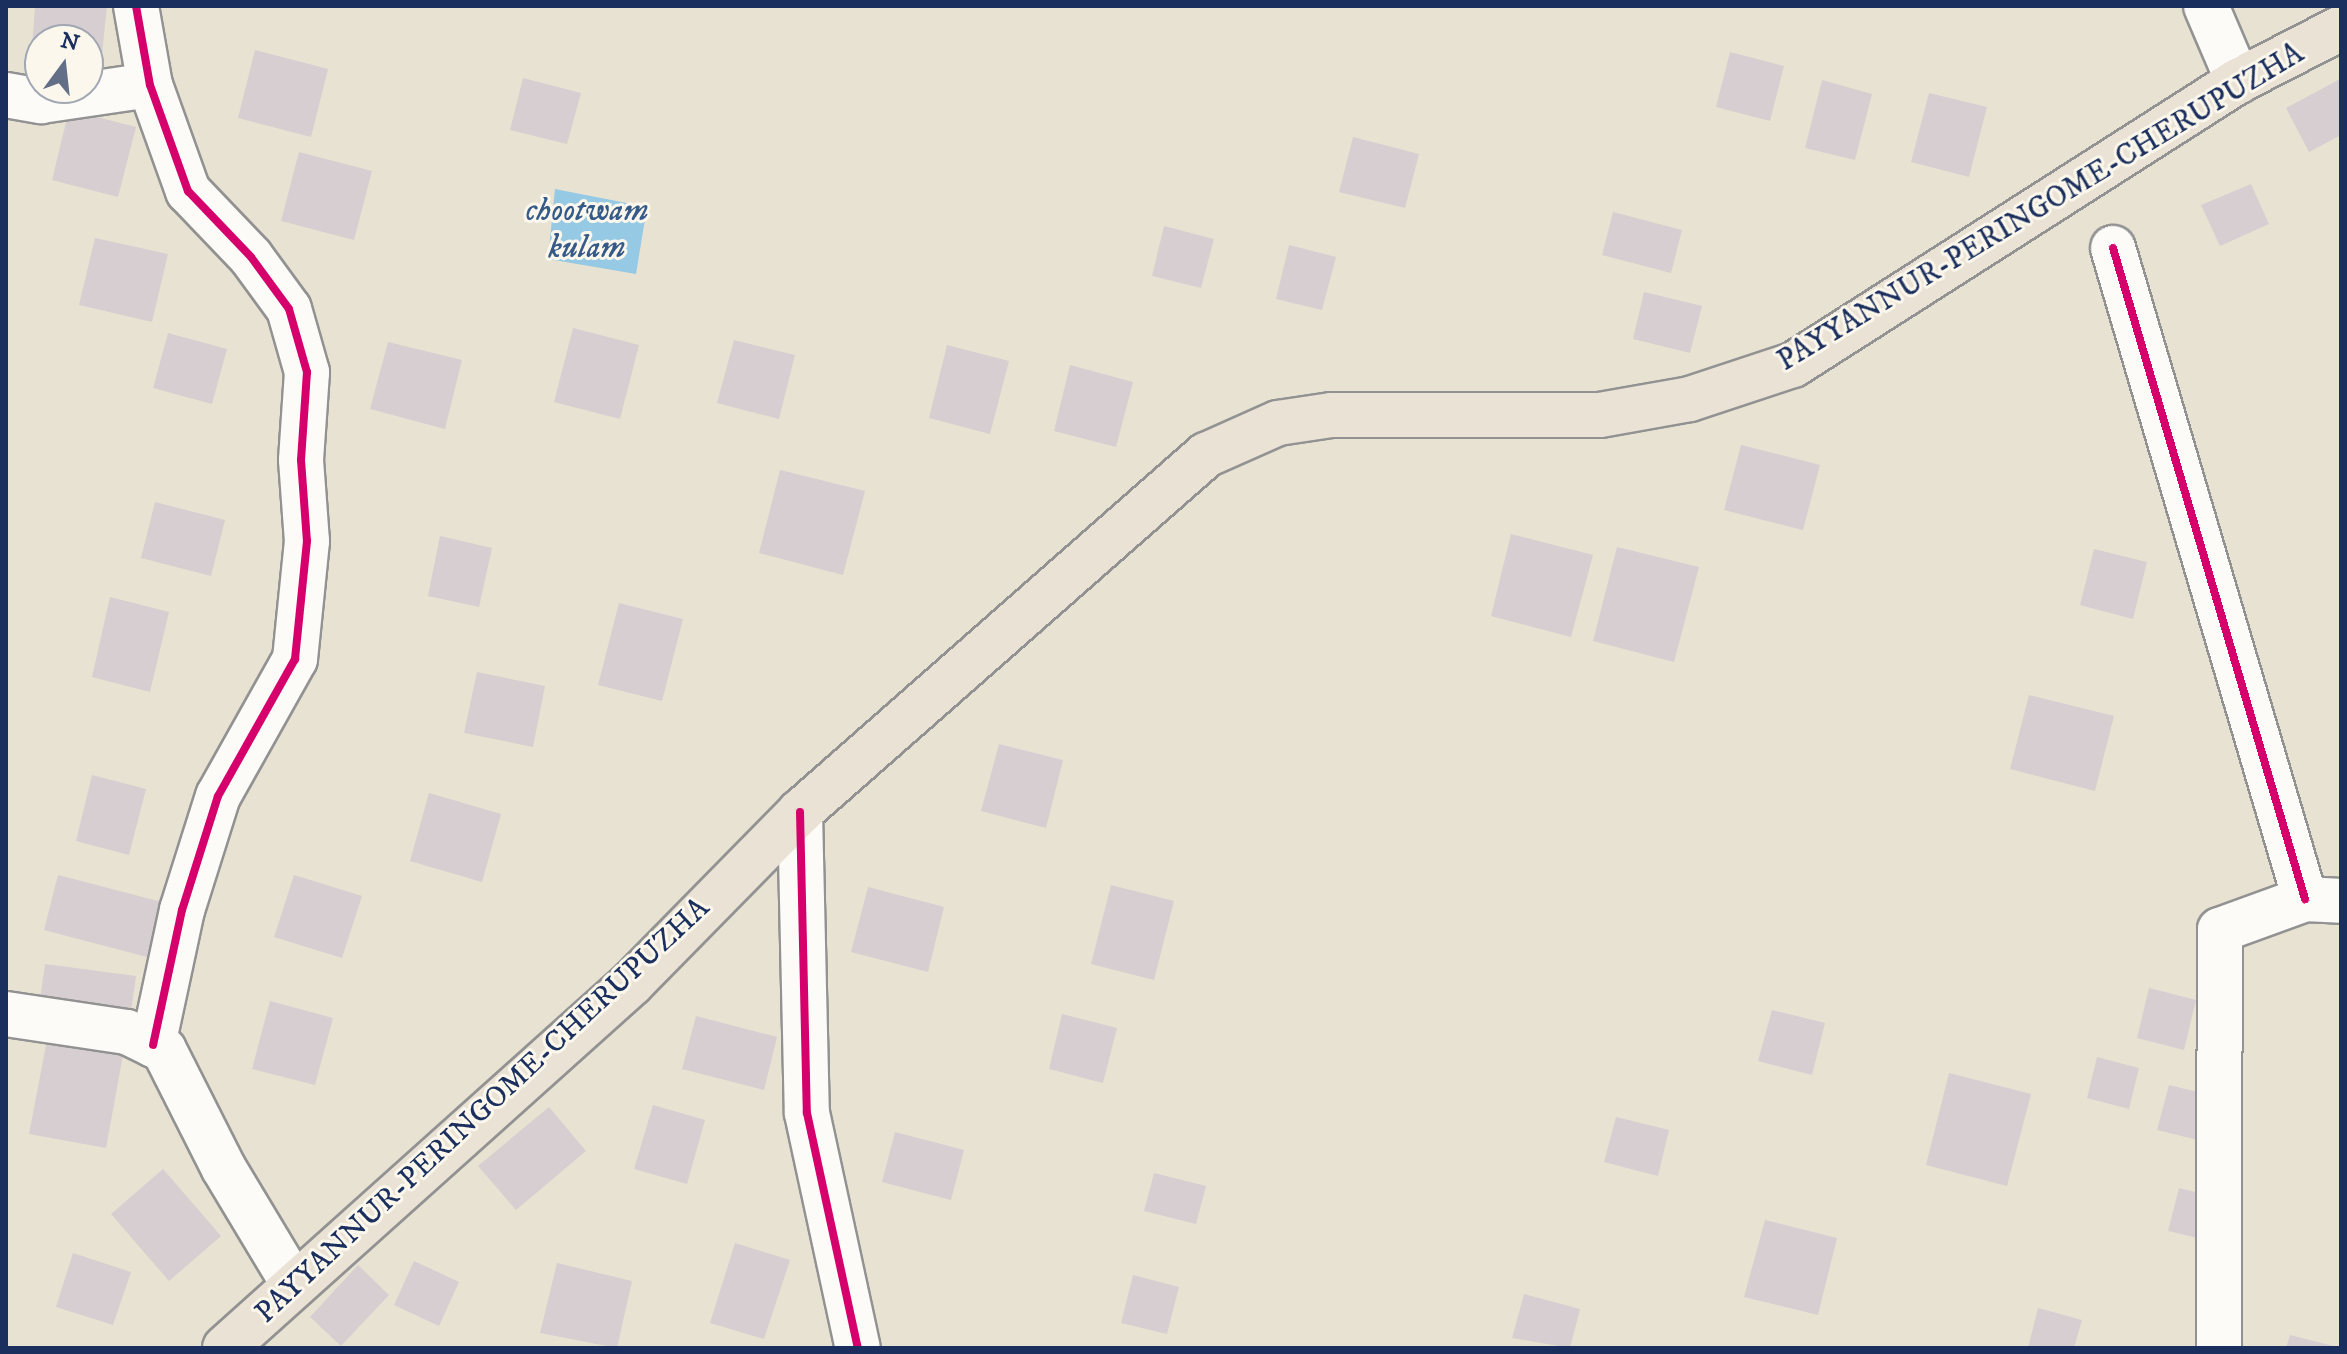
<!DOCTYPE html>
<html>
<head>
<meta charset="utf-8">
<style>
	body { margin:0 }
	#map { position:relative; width:2347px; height:1354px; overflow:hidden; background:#e8e2d2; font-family:"IM FELL DW Pica",serif }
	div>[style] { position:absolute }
	.water>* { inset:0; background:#95c9e4 }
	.building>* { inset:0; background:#d6ced0 }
	.roads { filter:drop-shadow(2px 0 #929292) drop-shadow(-2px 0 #929292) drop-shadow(0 2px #929292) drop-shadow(0 -2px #929292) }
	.minor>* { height:44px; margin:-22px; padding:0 22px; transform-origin:22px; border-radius:22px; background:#fcfbf8 }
	.major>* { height:44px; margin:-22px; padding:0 22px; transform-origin:22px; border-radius:22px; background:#eae2d5 }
	.cycleway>* { height:8px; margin:-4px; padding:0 4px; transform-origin:4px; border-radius:4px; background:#d6006c }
	span { translate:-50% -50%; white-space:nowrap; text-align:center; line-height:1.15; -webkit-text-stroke:6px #fbf7ec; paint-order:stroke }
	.street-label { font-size:30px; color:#1b2f5e }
	.water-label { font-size:32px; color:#355a88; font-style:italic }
	.frame { position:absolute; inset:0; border:8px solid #1b2f5e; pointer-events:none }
	.north { position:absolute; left:24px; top:24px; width:80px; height:80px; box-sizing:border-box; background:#fbf7ec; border:2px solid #a1a7b3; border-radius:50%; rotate:15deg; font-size:22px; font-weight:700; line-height:32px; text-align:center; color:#1b2f5e }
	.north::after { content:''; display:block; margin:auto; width:28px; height:36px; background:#636e87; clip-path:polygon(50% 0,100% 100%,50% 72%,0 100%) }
</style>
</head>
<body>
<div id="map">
	<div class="water">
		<div style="clip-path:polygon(555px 189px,647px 207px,636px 274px,548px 259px)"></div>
	</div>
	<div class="building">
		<div style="clip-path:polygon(35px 6px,107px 6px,102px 54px,88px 53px,88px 40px,40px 40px,40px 48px,32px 47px)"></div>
		<div style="clip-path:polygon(255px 50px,328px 69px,311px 137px,238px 118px)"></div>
		<div style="clip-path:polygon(1730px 52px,1784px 66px,1770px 121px,1716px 107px)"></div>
		<div style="clip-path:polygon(523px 78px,581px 93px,567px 144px,510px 130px)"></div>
		<div style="clip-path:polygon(2340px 79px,2341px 135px,2309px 152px,2286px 108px)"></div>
		<div style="clip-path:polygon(1822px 80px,1872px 94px,1855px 160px,1805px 148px)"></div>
		<div style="clip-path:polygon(1929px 93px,1987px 107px,1969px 177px,1911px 162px)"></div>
		<div style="clip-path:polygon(69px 110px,136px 127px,118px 197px,52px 180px)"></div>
		<div style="clip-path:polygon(1353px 137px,1419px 154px,1405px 208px,1339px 192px)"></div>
		<div style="clip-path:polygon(299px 152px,372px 171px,354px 240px,281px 221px)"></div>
		<div style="clip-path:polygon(2251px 184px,2269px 224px,2220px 246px,2201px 205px)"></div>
		<div style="clip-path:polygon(1613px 212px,1682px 230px,1671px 273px,1602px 255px)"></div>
		<div style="clip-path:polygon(1164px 226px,1214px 239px,1201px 288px,1152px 276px)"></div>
		<div style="clip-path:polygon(95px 238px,168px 254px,152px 322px,79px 305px)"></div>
		<div style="clip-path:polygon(1289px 245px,1336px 257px,1322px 310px,1276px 299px)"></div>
		<div style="clip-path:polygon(1644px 292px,1702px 306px,1690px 353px,1633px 339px)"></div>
		<div style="clip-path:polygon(573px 328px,639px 345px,620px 419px,554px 402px)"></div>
		<div style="clip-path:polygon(168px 333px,227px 349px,212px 404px,153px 388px)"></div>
		<div style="clip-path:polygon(734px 340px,795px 355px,779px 419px,717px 403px)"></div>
		<div style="clip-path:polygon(388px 342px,462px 360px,445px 429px,370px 409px)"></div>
		<div style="clip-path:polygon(947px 345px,1009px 361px,990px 434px,929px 418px)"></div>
		<div style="clip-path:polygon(1070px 365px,1133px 382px,1116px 447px,1054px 431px)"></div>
		<div style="clip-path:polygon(1741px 445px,1820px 465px,1803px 530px,1724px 510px)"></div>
		<div style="clip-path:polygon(780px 470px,865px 491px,843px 575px,759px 553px)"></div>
		<div style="clip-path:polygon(155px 502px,225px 520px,211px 576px,141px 558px)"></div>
		<div style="clip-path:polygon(1511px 534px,1593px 555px,1571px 637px,1491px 616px)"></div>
		<div style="clip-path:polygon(440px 536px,492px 548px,479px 607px,428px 596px)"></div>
		<div style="clip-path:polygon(1617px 547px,1699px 567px,1674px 662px,1593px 641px)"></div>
		<div style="clip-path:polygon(2094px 549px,2147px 562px,2133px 619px,2080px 605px)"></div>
		<div style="clip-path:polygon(110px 597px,169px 612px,150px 692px,92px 677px)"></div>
		<div style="clip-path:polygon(619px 603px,683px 619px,662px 701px,598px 685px)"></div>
		<div style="clip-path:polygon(477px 672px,545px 686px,533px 747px,464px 733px)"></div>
		<div style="clip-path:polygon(2029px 695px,2114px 716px,2095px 791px,2010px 769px)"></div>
		<div style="clip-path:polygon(999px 744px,1063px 760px,1046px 828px,981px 811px)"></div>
		<div style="clip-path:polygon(92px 775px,146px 789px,129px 855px,76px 841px)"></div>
		<div style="clip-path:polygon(429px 793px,501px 814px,482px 882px,410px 861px)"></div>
		<div style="clip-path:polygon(58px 875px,162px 902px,147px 957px,44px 930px)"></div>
		<div style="clip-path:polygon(294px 875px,362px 896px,342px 958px,274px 937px)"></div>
		<div style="clip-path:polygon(1111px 885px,1174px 901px,1154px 980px,1091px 964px)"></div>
		<div style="clip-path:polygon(868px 887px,944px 907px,928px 972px,851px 952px)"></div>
		<div style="clip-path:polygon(45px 964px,136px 976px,131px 1011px,40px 999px)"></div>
		<div style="clip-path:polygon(2149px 988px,2196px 1000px,2184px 1050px,2137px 1038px)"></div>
		<div style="clip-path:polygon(270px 1001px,333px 1018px,315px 1085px,252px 1069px)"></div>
		<div style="clip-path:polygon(1772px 1010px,1825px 1023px,1812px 1075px,1758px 1061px)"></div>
		<div style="clip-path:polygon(1062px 1014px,1117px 1028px,1103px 1083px,1049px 1069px)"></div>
		<div style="clip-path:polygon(696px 1016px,777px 1037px,764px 1090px,682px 1069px)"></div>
		<div style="clip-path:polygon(47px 1040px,123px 1055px,106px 1148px,29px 1134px)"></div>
		<div style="clip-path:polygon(2097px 1057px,2139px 1068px,2129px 1109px,2087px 1098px)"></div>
		<div style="clip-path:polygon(1949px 1073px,2031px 1094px,2007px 1186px,1926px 1165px)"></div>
		<div style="clip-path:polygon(2169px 1085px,2210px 1095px,2198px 1140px,2157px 1130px)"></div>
		<div style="clip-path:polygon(653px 1105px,705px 1120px,687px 1184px,634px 1169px)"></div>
		<div style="clip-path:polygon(549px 1107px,586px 1151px,516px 1210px,478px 1166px)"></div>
		<div style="clip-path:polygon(1616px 1117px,1669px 1130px,1658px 1176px,1604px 1162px)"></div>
		<div style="clip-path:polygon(895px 1132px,964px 1150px,951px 1200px,882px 1182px)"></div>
		<div style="clip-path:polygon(163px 1169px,221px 1236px,169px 1281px,111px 1214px)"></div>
		<div style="clip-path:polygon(1154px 1173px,1206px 1186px,1196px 1224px,1144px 1211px)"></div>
		<div style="clip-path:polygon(2179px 1188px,2212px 1196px,2202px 1239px,2168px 1231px)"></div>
		<div style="clip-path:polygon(1765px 1220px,1837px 1238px,1818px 1315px,1744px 1297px)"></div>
		<div style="clip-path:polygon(735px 1243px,790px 1260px,764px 1339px,710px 1323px)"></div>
		<div style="clip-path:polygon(73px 1253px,131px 1272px,113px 1325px,56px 1307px)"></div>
		<div style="clip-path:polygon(414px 1261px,459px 1282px,439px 1326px,394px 1305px)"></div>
		<div style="clip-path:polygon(557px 1263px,632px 1281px,617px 1348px,540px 1333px)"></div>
		<div style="clip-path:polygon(358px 1265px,389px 1295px,341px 1346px,310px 1317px)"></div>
		<div style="clip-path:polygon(1133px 1275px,1179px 1287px,1167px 1334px,1121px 1323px)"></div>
		<div style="clip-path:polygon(1524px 1294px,1580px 1309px,1570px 1348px,1512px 1338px)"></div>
		<div style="clip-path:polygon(2038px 1308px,2082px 1320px,2074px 1348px,2028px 1348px)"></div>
		<div style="clip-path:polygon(2290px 1335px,2337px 1347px,2337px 1348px,2286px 1348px)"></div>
	</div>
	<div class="roads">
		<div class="minor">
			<div style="left:136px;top:6px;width:80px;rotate:80deg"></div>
			<div style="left:150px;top:85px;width:113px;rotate:70.3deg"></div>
			<div style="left:188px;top:191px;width:91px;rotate:46.3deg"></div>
			<div style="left:251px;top:257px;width:64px;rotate:53.8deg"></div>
			<div style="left:289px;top:309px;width:66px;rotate:74.1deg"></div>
			<div style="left:307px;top:372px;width:88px;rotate:93.9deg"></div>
			<div style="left:301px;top:460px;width:81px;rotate:85.8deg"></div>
			<div style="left:307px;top:541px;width:119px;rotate:95.8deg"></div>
			<div style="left:295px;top:659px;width:157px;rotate:119.3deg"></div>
			<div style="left:218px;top:796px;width:120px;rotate:107.5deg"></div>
			<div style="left:182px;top:910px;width:138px;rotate:102.1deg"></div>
			<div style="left:2206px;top:6px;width:82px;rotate:66.9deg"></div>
			<div style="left:6px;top:95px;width:36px;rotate:10deg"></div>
			<div style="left:41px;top:101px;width:110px;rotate:-8.4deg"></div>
			<div style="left:2113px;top:248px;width:679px;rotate:73.57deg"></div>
			<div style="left:800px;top:812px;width:301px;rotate:88.7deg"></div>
			<div style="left:807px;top:1113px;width:240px;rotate:77.8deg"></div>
			<div style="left:6px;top:1014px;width:122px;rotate:8.5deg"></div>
			<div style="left:127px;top:1032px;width:41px;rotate:25.9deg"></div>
			<div style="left:164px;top:1050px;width:131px;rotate:63.2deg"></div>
			<div style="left:223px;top:1167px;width:138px;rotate:59deg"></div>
			<div style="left:2219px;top:1348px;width:418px;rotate:-89.9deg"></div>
			<div style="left:2220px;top:930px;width:90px;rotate:-20deg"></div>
			<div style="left:2305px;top:899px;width:36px;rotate:3deg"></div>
		</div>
		<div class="major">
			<div style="left:225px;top:1348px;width:547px;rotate:-41.89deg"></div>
			<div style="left:632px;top:983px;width:240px;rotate:-45.5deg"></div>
			<div style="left:800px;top:812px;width:541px;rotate:-41.33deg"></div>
			<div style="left:1206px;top:455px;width:79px;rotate:-24deg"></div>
			<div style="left:1278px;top:423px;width:54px;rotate:-8.6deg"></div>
			<div style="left:1331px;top:415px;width:269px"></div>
			<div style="left:1600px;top:415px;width:91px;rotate:-10.1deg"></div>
			<div style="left:1690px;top:399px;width:108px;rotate:-18.3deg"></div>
			<div style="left:1793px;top:365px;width:528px;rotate:-32.55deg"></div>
			<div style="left:2238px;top:81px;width:116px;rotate:-27.2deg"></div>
		</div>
	</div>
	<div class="cycleway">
		<div style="left:136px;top:6px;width:80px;rotate:80deg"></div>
		<div style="left:150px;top:85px;width:113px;rotate:70.3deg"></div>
		<div style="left:188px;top:191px;width:91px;rotate:46.3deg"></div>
		<div style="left:251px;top:257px;width:64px;rotate:53.8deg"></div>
		<div style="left:289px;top:309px;width:66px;rotate:74.1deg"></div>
		<div style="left:307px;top:372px;width:88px;rotate:93.9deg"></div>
		<div style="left:301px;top:460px;width:81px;rotate:85.8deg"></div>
		<div style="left:307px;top:541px;width:119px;rotate:95.8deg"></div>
		<div style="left:295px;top:659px;width:157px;rotate:119.3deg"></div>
		<div style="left:218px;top:796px;width:120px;rotate:107.5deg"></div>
		<div style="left:182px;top:910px;width:138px;rotate:102.1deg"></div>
		<div style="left:2113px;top:248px;width:679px;rotate:73.57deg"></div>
		<div style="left:800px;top:812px;width:301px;rotate:88.7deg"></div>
		<div style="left:807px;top:1113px;width:240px;rotate:77.8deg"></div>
	</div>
	<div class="street-label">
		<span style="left:2041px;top:208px;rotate:-31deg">PAYYANNUR-PERINGOME-CHERUPUZHA</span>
		<span style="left:483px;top:1111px;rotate:-43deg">PAYYANNUR-PERINGOME-CHERUPUZHA</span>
	</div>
	<div class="water-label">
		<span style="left:587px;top:230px">chootwam<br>kulam</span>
	</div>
	<div class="frame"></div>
	<div class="north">N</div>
</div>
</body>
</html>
